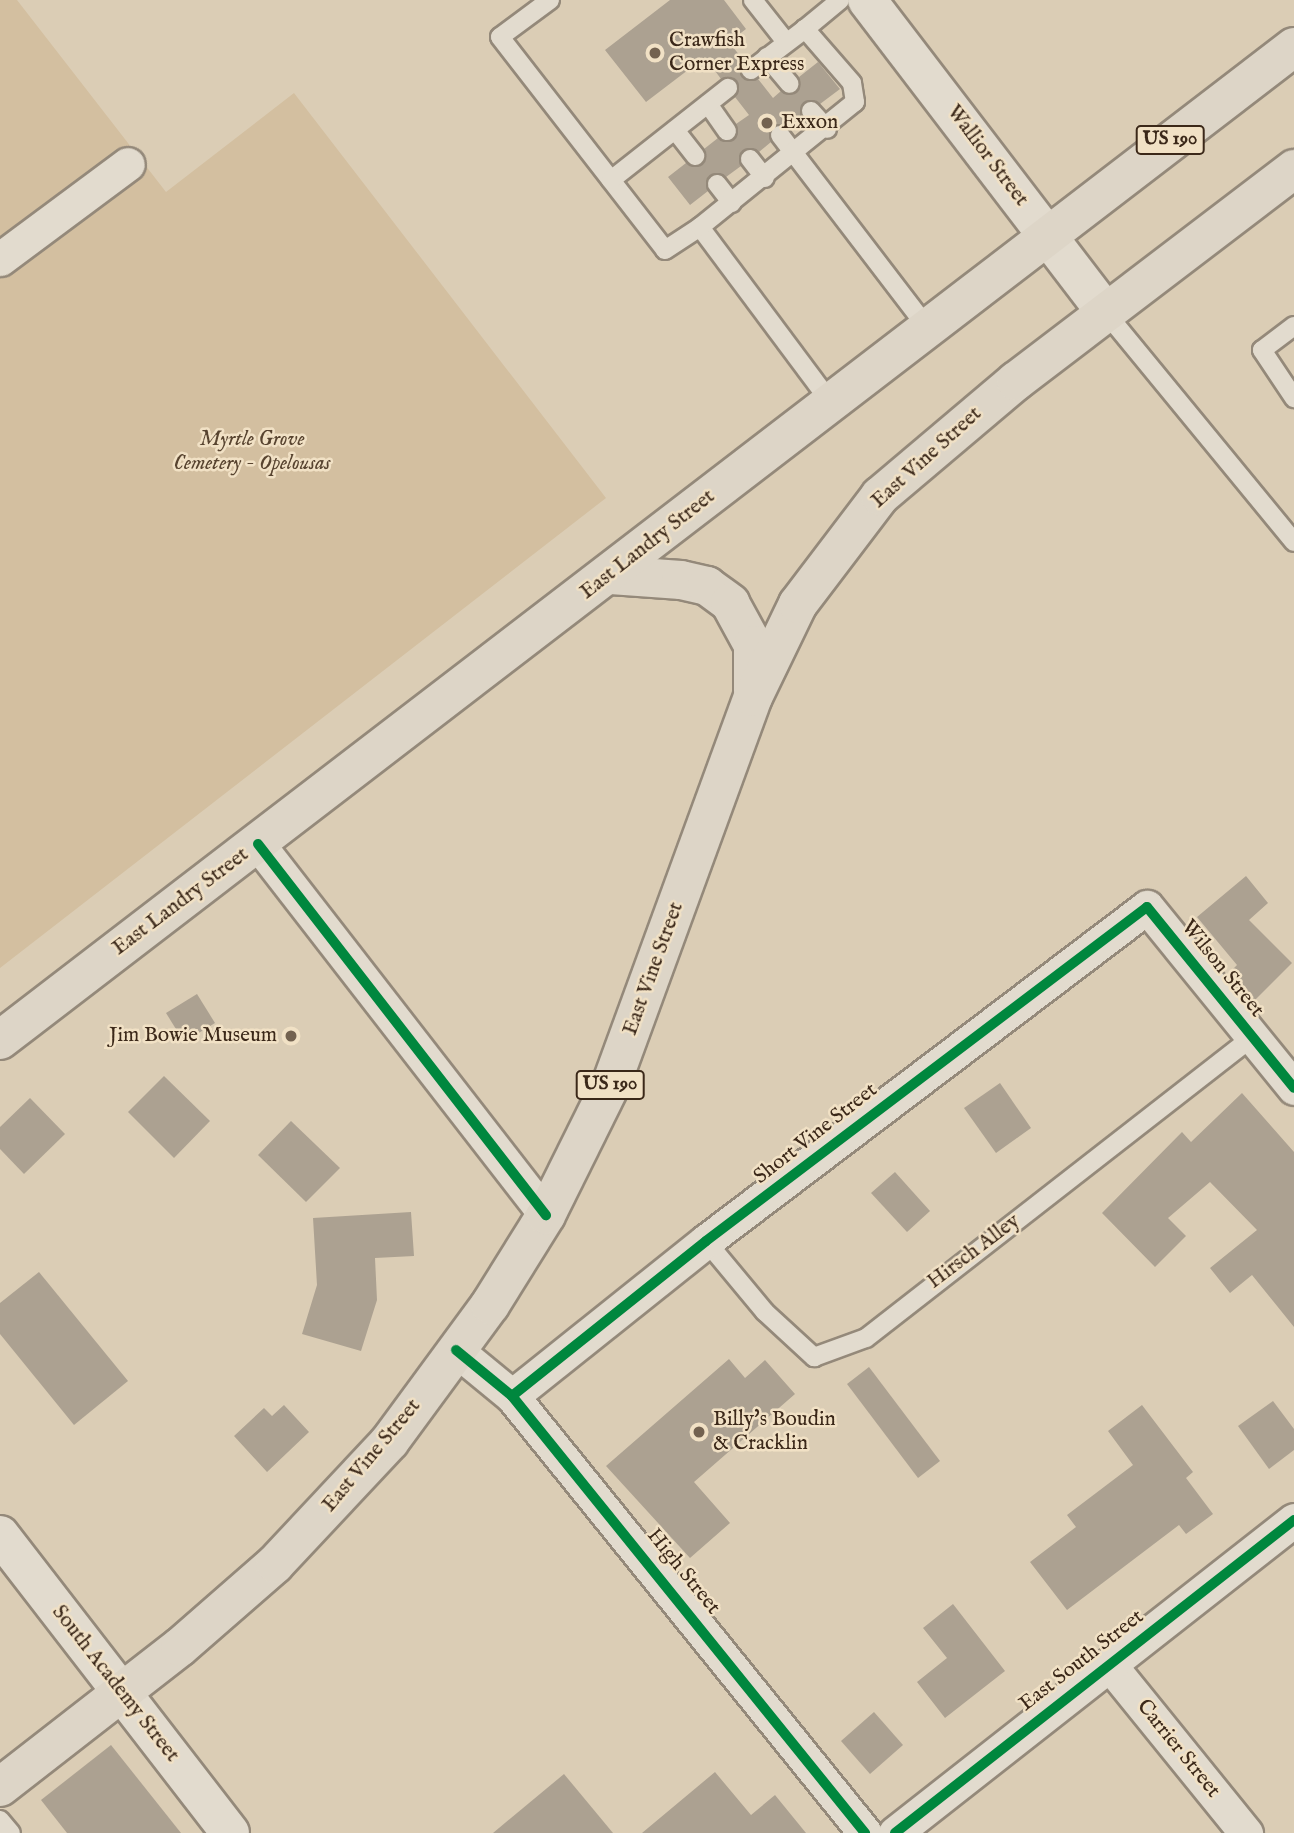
<!DOCTYPE html>
<html>
<head>
<meta charset="utf-8">
<style>
	body { margin:0 }
	#map { position:relative; width:1294px; height:1833px; overflow:hidden; background:#dbcdb5; font-family:"IM FELL English",serif }
	div>[style] { position:absolute }
	.green>* { inset:0; background:#d3bfa0 }
	.building>* { inset:0; background:#aca191 }
	.roads { filter:drop-shadow(2px 0 #94897a) drop-shadow(-2px 0 #94897a) drop-shadow(0 2px #94897a) drop-shadow(0 -2px #94897a) }
	.service>* { height:18px; margin:-9px; padding:0 9px; transform-origin:9px; border-radius:9px; background:#e2dbce }
	.minor>* { height:33px; margin:-16.5px; padding:0 16.5px; transform-origin:16.5px; border-radius:16.5px; background:#e2dbce }
	.tertiary>* { height:38px; margin:-19px; padding:0 19px; transform-origin:19px; border-radius:19px; background:#e2dbce }
	.trunk>* { height:38px; margin:-19px; padding:0 19px; transform-origin:19px; border-radius:19px; background:#ddd5c7 }
	.cycleway>* { height:10px; margin:-5px; padding:0 5px; transform-origin:5px; border-radius:5px; background:#00873e }
	.dots>* { width:19px; height:19px; translate:-50% -50%; box-sizing:border-box; border:4px solid #f1e1c5; border-radius:50% }
	span { translate:-50% -50%; white-space:nowrap; text-align:center; line-height:1.15; -webkit-text-stroke:5px #f1e1c5; paint-order:stroke }
	.shield-label span { padding:2px 5px; background:#f1e1c5; border:2px solid; border-radius:5px; -webkit-text-stroke-width:0 }
	.shield-label { font-size:19px; color:#3b2819; font-weight:700 }
	.poi-label { font-size:21px; color:#3b2819 }
	.left { translate:0 -50%; text-align:left }
	.right { translate:-100% -50%; text-align:right }
	.street-label { font-size:21px; color:#3b2819 }
	.park-label { font-size:21px; color:#584430; font-style:italic }
</style>
</head>
<body>
<div id="map">
	<div class="green">
		<div style="clip-path:polygon(0 0,17px 0,166px 192px,294px 93px,606px 498px,0 968px)"></div>
	</div>
	<div class="building">
		<div style="clip-path:polygon(670px 0,724px 0,746px 29px,729px 42px,744px 61px,742px 76px,758px 79px,773px 98px,781px 91px,797px 93px,799px 77px,818px 62px,840px 89px,820px 104px,804px 102px,802px 118px,789px 128px,773px 126px,771px 142px,759px 152px,744px 150px,741px 166px,726px 177px,711px 175px,708px 191px,690px 205px,668px 177px,686px 163px,702px 165px,704px 149px,718px 138px,729px 142px,737px 136px,736px 124px,749px 115px,735px 97px,737px 82px,721px 79px,705px 57px,646px 102px,605px 50px)"></div>
		<div style="clip-path:polygon(1246px 876px,1268px 903px,1249px 920px,1292px 963px,1251px 1004px,1227px 975px,1237px 965px,1197px 917px)"></div>
		<div style="clip-path:polygon(197px 994px,215px 1023px,184px 1042px,166px 1013px)"></div>
		<div style="clip-path:polygon(164px 1076px,210px 1121px,174px 1158px,128px 1112px)"></div>
		<div style="clip-path:polygon(1000px 1083px,1031px 1128px,996px 1153px,964px 1108px)"></div>
		<div style="clip-path:polygon(1242px 1093px,1294px 1152px,1294px 1327px,1252px 1275px,1230px 1293px,1210px 1268px,1257px 1230px,1210px 1182px,1168px 1218px,1186px 1236px,1155px 1267px,1102px 1213px,1182px 1132px,1191px 1142px)"></div>
		<div style="clip-path:polygon(30px 1098px,65px 1134px,24px 1174px,0 1149px,0 1127px)"></div>
		<div style="clip-path:polygon(291px 1121px,340px 1168px,306px 1202px,258px 1155px)"></div>
		<div style="clip-path:polygon(895px 1172px,930px 1211px,907px 1232px,871px 1193px)"></div>
		<div style="clip-path:polygon(411px 1212px,414px 1256px,375px 1258px,377px 1300px,361px 1351px,302px 1334px,317px 1285px,313px 1218px)"></div>
		<div style="clip-path:polygon(39px 1272px,128px 1381px,74px 1425px,0 1334px,0 1303px)"></div>
		<div style="clip-path:polygon(729px 1359px,745px 1378px,765px 1360px,795px 1394px,694px 1482px,730px 1523px,690px 1558px,606px 1466px)"></div>
		<div style="clip-path:polygon(869px 1367px,940px 1461px,918px 1478px,847px 1384px)"></div>
		<div style="clip-path:polygon(1273px 1401px,1294px 1429px,1294px 1450px,1269px 1469px,1238px 1426px)"></div>
		<div style="clip-path:polygon(284px 1405px,309px 1432px,267px 1472px,234px 1436px,264px 1408px,272px 1416px)"></div>
		<div style="clip-path:polygon(1142px 1405px,1193px 1472px,1186px 1478px,1213px 1514px,1186px 1534px,1179px 1525px,1067px 1610px,1030px 1562px,1076px 1527px,1067px 1515px,1133px 1465px,1108px 1431px)"></div>
		<div style="clip-path:polygon(953px 1604px,1005px 1671px,945px 1718px,917px 1682px,947px 1658px,923px 1628px)"></div>
		<div style="clip-path:polygon(874px 1712px,903px 1745px,870px 1774px,841px 1741px)"></div>
		<div style="clip-path:polygon(111px 1745px,181px 1833px,67px 1833px,41px 1800px)"></div>
		<div style="clip-path:polygon(715px 1772px,751px 1815px,775px 1795px,806px 1833px,642px 1833px)"></div>
		<div style="clip-path:polygon(564px 1774px,613px 1833px,493px 1833px)"></div>
	</div>
	<div class="roads">
		<div class="service">
			<div style="left:550px;top:0;width:62px;rotate:143.5deg"></div>
			<div style="left:500px;top:37px;width:269px;rotate:52.2deg"></div>
			<div style="left:665px;top:250px;width:42px;rotate:-33.3deg"></div>
			<div style="left:700px;top:227px;width:219px;rotate:53.3deg"></div>
			<div style="left:753px;top:0;width:53px;rotate:51.8deg"></div>
			<div style="left:805px;top:29px;width:45px;rotate:-39.6deg"></div>
			<div style="left:767px;top:57px;width:35px;rotate:50deg"></div>
			<div style="left:708px;top:104px;width:33px;rotate:55deg"></div>
			<div style="left:811px;top:111px;width:24px;rotate:48deg"></div>
			<div style="left:675px;top:130px;width:33px;rotate:52deg"></div>
			<div style="left:780px;top:135px;width:242px;rotate:52.6deg"></div>
			<div style="left:750px;top:159px;width:24px;rotate:52deg"></div>
			<div style="left:611px;top:180px;width:149px;rotate:-38.2deg"></div>
			<div style="left:717px;top:184px;width:24px;rotate:52deg"></div>
			<div style="left:700px;top:227px;width:199px;rotate:-38.9deg"></div>
			<div style="left:855px;top:102px;width:19px;rotate:-99deg"></div>
			<div style="left:852px;top:83px;width:72px;rotate:-131deg"></div>
			<div style="left:805px;top:29px;width:68px;rotate:142.8deg"></div>
			<div style="left:1106px;top:313px;width:296px;rotate:50.6deg"></div>
			<div style="left:1294px;top:326px;width:40px;rotate:143deg"></div>
			<div style="left:1262px;top:350px;width:58px;rotate:56.3deg"></div>
			<div style="left:706px;top:1241px;width:92px;rotate:50.3deg"></div>
			<div style="left:765px;top:1312px;width:67px;rotate:42.6deg"></div>
			<div style="left:814px;top:1357px;width:55px;rotate:-20.1deg"></div>
			<div style="left:866px;top:1338px;width:490px;rotate:-37.9deg"></div>
			<div style="left:0;top:1820px;width:17px;rotate:50deg"></div>
		</div>
		<div class="minor">
			<div style="left:0;top:259px;width:159px;rotate:-36.6deg"></div>
			<div style="left:258px;top:844px;width:470px;rotate:52.2deg"></div>
			<div style="left:456px;top:1350px;width:72px;rotate:39.4deg"></div>
			<div style="left:512px;top:1396px;width:562px;rotate:51.07deg"></div>
			<div style="left:512px;top:1396px;width:248px;rotate:-38.6deg"></div>
			<div style="left:706px;top:1241px;width:553px;rotate:-37.14deg"></div>
			<div style="left:1147px;top:907px;width:233px;rotate:50.9deg"></div>
			<div style="left:1109px;top:1664px;width:218px;rotate:51deg"></div>
			<div style="left:895px;top:1833px;width:507px;rotate:-38.11deg"></div>
		</div>
		<div class="tertiary">
			<div style="left:867px;top:0;width:394px;rotate:52.6deg"></div>
			<div style="left:0;top:1535px;width:376px;rotate:52.3deg"></div>
		</div>
		<div class="trunk">
			<div style="left:611px;top:575px;width:70px;rotate:4.1deg"></div>
			<div style="left:681px;top:580px;width:27px;rotate:13deg"></div>
			<div style="left:707px;top:586px;width:29px;rotate:36deg"></div>
			<div style="left:730px;top:603px;width:48px;rotate:61.3deg"></div>
			<div style="left:753px;top:645px;width:46px;rotate:90deg"></div>
			<div style="left:0;top:1040px;width:1631px;rotate:-37.5deg"></div>
			<div style="left:0;top:1787px;width:228px;rotate:-37.9deg"></div>
			<div style="left:180px;top:1647px;width:126px;rotate:-41.1deg"></div>
			<div style="left:275px;top:1564px;width:168px;rotate:-46.9deg"></div>
			<div style="left:390px;top:1441px;width:169px;rotate:-53.7deg"></div>
			<div style="left:490px;top:1305px;width:106px;rotate:-58.1deg"></div>
			<div style="left:546px;top:1215px;width:148px;rotate:-63.6deg"></div>
			<div style="left:612px;top:1082px;width:410px;rotate:-69.9deg"></div>
			<div style="left:753px;top:697px;width:103px;rotate:-64.2deg"></div>
			<div style="left:798px;top:604px;width:136px;rotate:-52.8deg"></div>
			<div style="left:880px;top:496px;width:178px;rotate:-40.2deg"></div>
			<div style="left:1016px;top:381px;width:350px;rotate:-37.3deg"></div>
		</div>
	</div>
	<div class="cycleway">
		<div style="left:258px;top:844px;width:470px;rotate:52.2deg"></div>
		<div style="left:456px;top:1350px;width:72px;rotate:39.4deg"></div>
		<div style="left:512px;top:1396px;width:562px;rotate:51.07deg"></div>
		<div style="left:512px;top:1396px;width:248px;rotate:-38.6deg"></div>
		<div style="left:706px;top:1241px;width:553px;rotate:-37.14deg"></div>
		<div style="left:1147px;top:907px;width:233px;rotate:50.9deg"></div>
		<div style="left:895px;top:1833px;width:507px;rotate:-38.11deg"></div>
	</div>
	<div class="dots">
		<div style="left:655px;top:53px;background:#736250"></div>
		<div style="left:767px;top:123px;background:#736250"></div>
		<div style="left:291px;top:1036px;background:#736250"></div>
		<div style="left:699px;top:1432px;background:#736250"></div>
	</div>
	<div class="shield-label">
		<span style="left:1170px;top:140px">US 190</span>
		<span style="left:610px;top:1085px">US 190</span>
	</div>
	<div class="poi-label">
		<span class="left" style="left:669px;top:53px">Crawfish<br>Corner Express</span>
		<span class="left" style="left:781px;top:123px">Exxon</span>
		<span class="right" style="left:277px;top:1036px">Jim Bowie Museum</span>
		<span class="left" style="left:713px;top:1432px">Billy's Boudin<br>&amp; Cracklin</span>
	</div>
	<div class="street-label">
		<span style="left:987px;top:156px;rotate:53deg">Wallior Street</span>
		<span style="left:927px;top:458px;rotate:-42deg">East Vine Street</span>
		<span style="left:648px;top:545px;rotate:-38deg">East Landry Street</span>
		<span style="left:181px;top:902px;rotate:-37deg">East Landry Street</span>
		<span style="left:654px;top:969px;rotate:-70deg">East Vine Street</span>
		<span style="left:1222px;top:969px;rotate:51deg">Wilson Street</span>
		<span style="left:816px;top:1134px;rotate:-38deg">Short Vine Street</span>
		<span style="left:974px;top:1252px;rotate:-37deg">Hirsch Alley</span>
		<span style="left:372px;top:1456px;rotate:-50deg">East Vine Street</span>
		<span style="left:683px;top:1572px;rotate:51deg">High Street</span>
		<span style="left:1082px;top:1661px;rotate:-38deg">East South Street</span>
		<span style="left:115px;top:1684px;rotate:52deg">South Academy Street</span>
		<span style="left:1178px;top:1749px;rotate:51deg">Carrier Street</span>
	</div>
	<div class="park-label">
		<span style="left:252px;top:452px">Myrtle Grove<br>Cemetery - Opelousas</span>
	</div>
</div>
</body>
</html>
